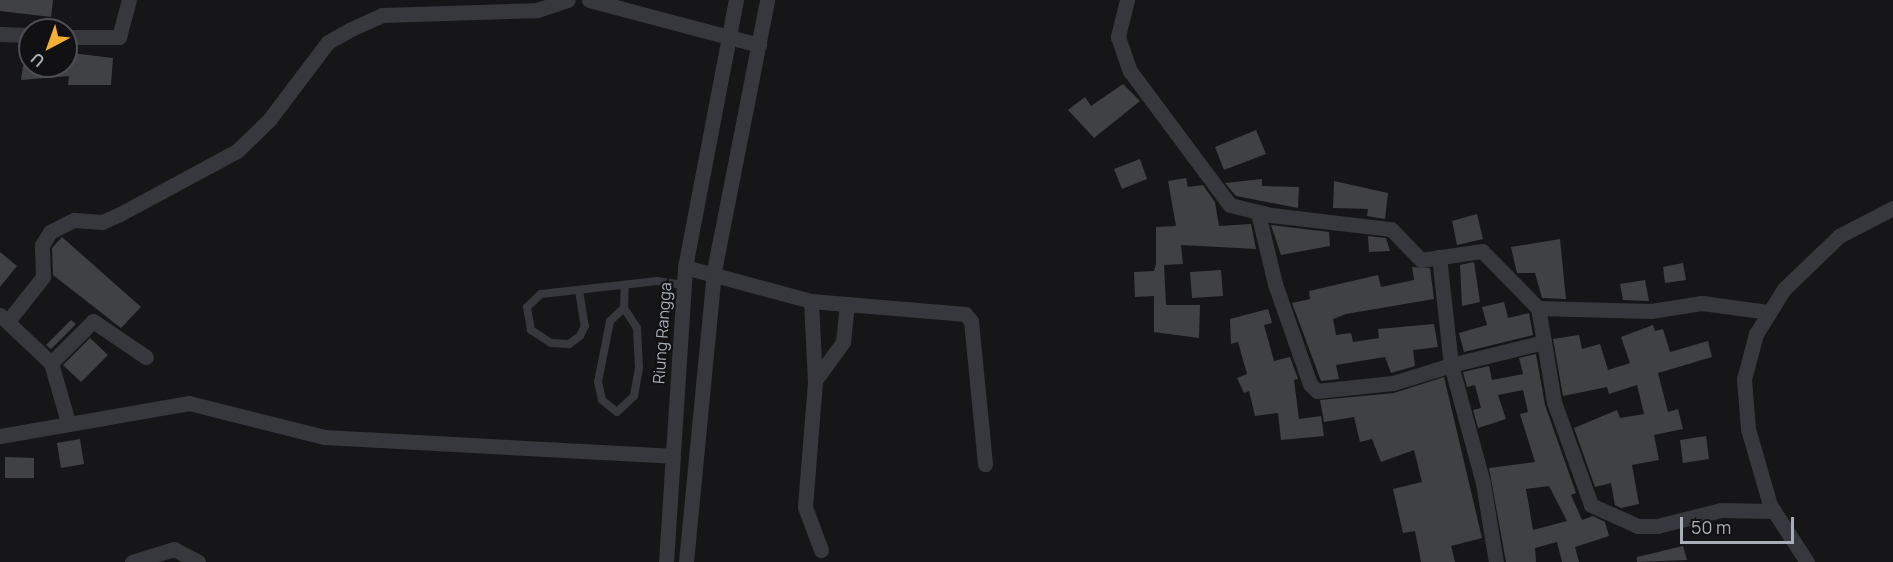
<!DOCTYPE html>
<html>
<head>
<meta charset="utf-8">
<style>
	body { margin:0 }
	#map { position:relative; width:1893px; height:562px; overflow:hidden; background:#161618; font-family:Manrope,sans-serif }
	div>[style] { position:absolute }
	.building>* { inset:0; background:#404145 }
	.lane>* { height:8px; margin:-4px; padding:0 4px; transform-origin:4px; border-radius:4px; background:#37383d }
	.street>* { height:15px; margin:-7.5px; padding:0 7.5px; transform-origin:7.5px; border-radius:7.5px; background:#37383d }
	span { translate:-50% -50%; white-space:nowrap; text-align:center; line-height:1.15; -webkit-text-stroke:4.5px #111113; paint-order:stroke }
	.street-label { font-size:16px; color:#a8adb8 }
	.north { position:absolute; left:18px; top:18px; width:60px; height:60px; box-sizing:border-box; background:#111113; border:2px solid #4d4f55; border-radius:50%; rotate:221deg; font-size:16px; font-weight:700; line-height:24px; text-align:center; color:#a8adb8 }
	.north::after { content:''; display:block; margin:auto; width:21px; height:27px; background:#f2b134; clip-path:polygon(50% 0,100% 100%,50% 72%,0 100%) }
	.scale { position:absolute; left:1680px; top:517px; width:114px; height:27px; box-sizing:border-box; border:3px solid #a8adb8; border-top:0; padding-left:8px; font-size:18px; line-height:21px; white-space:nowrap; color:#a8adb8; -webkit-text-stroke:4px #111113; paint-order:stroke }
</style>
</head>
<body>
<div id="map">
	<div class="building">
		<div style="clip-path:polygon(0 0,53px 0,51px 17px,0 11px)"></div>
		<div style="clip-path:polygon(71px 53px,113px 58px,111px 85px,68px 85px,69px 76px,21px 80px,23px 66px,70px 66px)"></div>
		<div style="clip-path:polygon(1123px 84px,1140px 101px,1094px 138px,1068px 110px,1085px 97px,1091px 106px)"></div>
		<div style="clip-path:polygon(1256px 130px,1266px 154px,1224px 170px,1215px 147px)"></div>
		<div style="clip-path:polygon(1140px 159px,1147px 179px,1122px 189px,1114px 169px)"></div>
		<div style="clip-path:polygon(1186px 178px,1188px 187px,1203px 185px,1215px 202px,1219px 226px,1251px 224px,1256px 249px,1181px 245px,1183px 264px,1164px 265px,1166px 305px,1200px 305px,1199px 338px,1154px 332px,1154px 296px,1135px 297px,1134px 272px,1154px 271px,1156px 264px,1156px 227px,1176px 226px,1168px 181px)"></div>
		<div style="clip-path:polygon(1262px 179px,1262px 186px,1299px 187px,1298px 208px,1236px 196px,1225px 183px)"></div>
		<div style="clip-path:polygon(1334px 181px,1388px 193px,1385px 219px,1367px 216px,1368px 209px,1333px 208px)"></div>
		<div style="clip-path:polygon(1477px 214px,1483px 239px,1457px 245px,1452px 221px)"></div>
		<div style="clip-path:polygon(1271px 225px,1329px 232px,1330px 246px,1281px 255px)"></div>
		<div style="clip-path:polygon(1368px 236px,1386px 238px,1390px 251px,1369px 252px)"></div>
		<div style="clip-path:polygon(62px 237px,141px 307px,121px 328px,53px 275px,52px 248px)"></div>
		<div style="clip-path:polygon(1560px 239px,1566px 299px,1542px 298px,1535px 273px,1517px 273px,1511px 247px)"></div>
		<div style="clip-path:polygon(0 252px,17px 266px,0 287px)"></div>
		<div style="clip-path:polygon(1474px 262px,1480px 302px,1462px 306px,1460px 265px)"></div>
		<div style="clip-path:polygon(1683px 263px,1686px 280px,1665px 283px,1663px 267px)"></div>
		<div style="clip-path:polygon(1412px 267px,1430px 268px,1434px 299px,1346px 314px,1333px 319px,1336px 335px,1351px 333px,1353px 342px,1379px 338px,1378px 329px,1434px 324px,1438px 347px,1413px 350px,1415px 366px,1391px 373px,1385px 357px,1336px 365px,1339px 379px,1321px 381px,1292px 303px,1310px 299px,1309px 291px,1378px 275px,1381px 287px,1414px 280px)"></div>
		<div style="clip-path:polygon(1221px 270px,1223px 296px,1192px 298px,1190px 272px)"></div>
		<div style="clip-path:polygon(1645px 280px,1649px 301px,1623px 300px,1620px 284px)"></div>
		<div style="clip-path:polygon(1504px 302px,1508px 318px,1529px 313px,1533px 335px,1464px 352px,1459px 333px,1487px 325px,1482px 307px)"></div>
		<div style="clip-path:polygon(1268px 309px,1272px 323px,1264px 325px,1274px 361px,1290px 357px,1298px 379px,1294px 380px,1299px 419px,1321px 416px,1324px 436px,1281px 440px,1278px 413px,1255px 416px,1249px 391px,1244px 393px,1237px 378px,1247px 374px,1238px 342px,1231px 344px,1230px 319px)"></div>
		<div style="clip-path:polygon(71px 320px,76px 324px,51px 349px,46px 345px)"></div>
		<div style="clip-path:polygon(1653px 325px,1655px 331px,1663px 329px,1670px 352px,1708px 341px,1712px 357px,1658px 373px,1668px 412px,1678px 409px,1683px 429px,1654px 435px,1659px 460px,1632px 465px,1639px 504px,1621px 508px,1615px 505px,1611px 483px,1595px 487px,1574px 428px,1617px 410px,1620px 418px,1644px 414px,1637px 385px,1609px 394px,1607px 387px,1563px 396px,1553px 339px,1579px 335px,1582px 349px,1600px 344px,1608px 370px,1630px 363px,1621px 337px)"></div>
		<div style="clip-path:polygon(90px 338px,108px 355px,81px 382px,63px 365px)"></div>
		<div style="clip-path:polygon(evenodd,1536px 354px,1545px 405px,1576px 493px,1571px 495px,1582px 520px,1593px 516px,1605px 522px,1609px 536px,1575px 547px,1579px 562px,1562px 562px,1557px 542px,1535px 548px,1536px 562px,1506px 562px,1489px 468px,1535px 462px,1520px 414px,1528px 412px,1523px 390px,1498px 395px,1506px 419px,1478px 428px,1473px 410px,1481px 408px,1475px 385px,1467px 387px,1463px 372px,1489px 366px,1492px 380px,1523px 374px,1519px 358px,1536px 354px,1549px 486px,1567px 521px,1533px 530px,1526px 489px,1549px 486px)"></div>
		<div style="clip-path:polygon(1444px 377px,1482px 538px,1451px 546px,1455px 562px,1421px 562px,1415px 531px,1403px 533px,1393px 489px,1422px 482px,1414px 450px,1381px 462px,1372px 439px,1360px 442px,1354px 417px,1324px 422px,1320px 400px,1394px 393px)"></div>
		<div style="clip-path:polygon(1706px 436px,1709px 459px,1683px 463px,1680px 440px)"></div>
		<div style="clip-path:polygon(80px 439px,84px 464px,61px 468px,57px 443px)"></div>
		<div style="clip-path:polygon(5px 457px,34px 458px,34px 478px,5px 478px)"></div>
		<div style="clip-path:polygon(1683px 546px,1687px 560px,1637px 562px,1637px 557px)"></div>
	</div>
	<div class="lane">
		<div style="left:579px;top:290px;width:36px;rotate:81deg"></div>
		<div style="left:585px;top:326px;width:11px;rotate:117deg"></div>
		<div style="left:580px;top:336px;width:14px;rotate:144deg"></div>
		<div style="left:569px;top:344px;width:18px;rotate:-177deg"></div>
		<div style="left:551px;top:343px;width:24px;rotate:-147deg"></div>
		<div style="left:531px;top:330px;width:23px;rotate:-100deg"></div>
		<div style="left:527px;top:307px;width:19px;rotate:-43deg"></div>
		<div style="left:541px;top:294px;width:117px;rotate:-6.4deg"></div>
		<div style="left:657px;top:281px;width:26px;rotate:9deg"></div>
		<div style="left:624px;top:308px;width:19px;rotate:137deg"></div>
		<div style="left:610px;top:321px;width:62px;rotate:101.1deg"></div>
		<div style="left:598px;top:382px;width:18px;rotate:77deg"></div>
		<div style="left:602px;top:400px;width:19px;rotate:39deg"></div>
		<div style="left:617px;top:412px;width:23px;rotate:-43deg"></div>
		<div style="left:634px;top:396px;width:28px;rotate:-80deg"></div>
		<div style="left:639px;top:368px;width:40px;rotate:-92.9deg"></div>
		<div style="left:637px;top:328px;width:24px;rotate:-123deg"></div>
		<div style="left:624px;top:308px;width:23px;rotate:-88deg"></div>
	</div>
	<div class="street">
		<div style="left:589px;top:0;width:176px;rotate:14.8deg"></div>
		<div style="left:1127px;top:0;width:38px;rotate:104deg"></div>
		<div style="left:1118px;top:37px;width:36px;rotate:71deg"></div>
		<div style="left:1130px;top:71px;width:167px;rotate:53.3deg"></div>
		<div style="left:1230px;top:205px;width:42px;rotate:13.7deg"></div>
		<div style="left:1271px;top:215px;width:121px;rotate:6.7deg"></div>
		<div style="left:1391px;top:229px;width:43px;rotate:45.9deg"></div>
		<div style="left:1421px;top:260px;width:62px;rotate:-8.4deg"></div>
		<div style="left:1482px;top:251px;width:80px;rotate:45.5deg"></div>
		<div style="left:1538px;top:308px;width:35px;rotate:80deg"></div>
		<div style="left:1544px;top:342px;width:96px;rotate:166.1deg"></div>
		<div style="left:1451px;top:365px;width:122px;rotate:74.8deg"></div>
		<div style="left:1483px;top:483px;width:80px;rotate:80.7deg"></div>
		<div style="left:0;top:34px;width:30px;rotate:2deg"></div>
		<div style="left:66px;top:37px;width:53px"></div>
		<div style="left:119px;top:37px;width:38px;rotate:-75deg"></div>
		<div style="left:1258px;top:213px;width:73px;rotate:76.5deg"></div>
		<div style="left:1275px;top:284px;width:106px;rotate:70.7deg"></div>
		<div style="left:1310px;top:384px;width:10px;rotate:45deg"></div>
		<div style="left:1317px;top:391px;width:76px;rotate:-6deg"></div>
		<div style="left:1393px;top:383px;width:61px;rotate:-17.2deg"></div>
		<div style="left:1451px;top:365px;width:109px;rotate:-96.3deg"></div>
		<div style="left:685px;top:267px;width:131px;rotate:15.1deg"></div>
		<div style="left:811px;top:301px;width:155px;rotate:4.8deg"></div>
		<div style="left:965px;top:314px;width:9px;rotate:49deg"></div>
		<div style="left:971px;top:321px;width:144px;rotate:84.4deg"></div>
		<div style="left:811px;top:301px;width:81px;rotate:87.2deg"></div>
		<div style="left:815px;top:382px;width:125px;rotate:94.6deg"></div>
		<div style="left:805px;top:507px;width:46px;rotate:69.6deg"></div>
		<div style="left:1538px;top:308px;width:113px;rotate:1.5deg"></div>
		<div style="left:1651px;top:311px;width:52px;rotate:-8.9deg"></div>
		<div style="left:1702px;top:303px;width:68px;rotate:7.7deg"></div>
		<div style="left:0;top:315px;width:70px;rotate:43.3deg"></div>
		<div style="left:51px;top:363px;width:61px;rotate:73.9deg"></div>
		<div style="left:8px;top:321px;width:56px;rotate:-51.5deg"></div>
		<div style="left:43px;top:277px;width:32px;rotate:-92deg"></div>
		<div style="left:42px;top:245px;width:15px;rotate:-58deg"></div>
		<div style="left:50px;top:232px;width:27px;rotate:-27deg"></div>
		<div style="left:74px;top:220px;width:28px;rotate:4deg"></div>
		<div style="left:102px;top:222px;width:20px;rotate:-24deg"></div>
		<div style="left:120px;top:214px;width:133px;rotate:-28.3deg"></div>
		<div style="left:237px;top:151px;width:45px;rotate:-44.1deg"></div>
		<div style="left:269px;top:120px;width:98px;rotate:-52.9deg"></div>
		<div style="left:328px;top:42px;width:26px;rotate:-29deg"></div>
		<div style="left:351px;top:29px;width:34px;rotate:-24deg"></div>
		<div style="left:382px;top:15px;width:155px;rotate:-1.8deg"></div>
		<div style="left:537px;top:10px;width:32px;rotate:-18deg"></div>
		<div style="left:1544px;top:342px;width:61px;rotate:80.5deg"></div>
		<div style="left:1554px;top:402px;width:109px;rotate:70.2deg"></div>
		<div style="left:1591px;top:505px;width:51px;rotate:24.1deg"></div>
		<div style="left:1638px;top:526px;width:19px"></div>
		<div style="left:1657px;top:526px;width:66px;rotate:-14deg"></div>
		<div style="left:1721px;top:510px;width:53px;rotate:1.1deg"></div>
		<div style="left:51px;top:363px;width:59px;rotate:-45deg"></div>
		<div style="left:93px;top:321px;width:64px;rotate:34.2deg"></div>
		<div style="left:816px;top:379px;width:46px;rotate:-53.9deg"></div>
		<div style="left:843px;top:342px;width:37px;rotate:-84deg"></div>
		<div style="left:0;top:436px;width:192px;rotate:-9.9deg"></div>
		<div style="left:189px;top:403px;width:139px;rotate:14.1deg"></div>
		<div style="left:324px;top:437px;width:348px;rotate:3.1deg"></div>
		<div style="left:132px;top:562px;width:44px;rotate:-17.2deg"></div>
		<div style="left:174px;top:549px;width:27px;rotate:28deg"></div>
		<div style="left:666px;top:562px;width:296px;rotate:-86.3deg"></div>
		<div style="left:685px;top:267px;width:272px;rotate:-79.2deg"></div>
		<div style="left:686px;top:562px;width:292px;rotate:-84.5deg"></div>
		<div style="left:714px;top:271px;width:276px;rotate:-78.9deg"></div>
		<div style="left:1807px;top:562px;width:68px;rotate:-123deg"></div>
		<div style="left:1770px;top:505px;width:79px;rotate:-106.1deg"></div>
		<div style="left:1748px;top:429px;width:50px;rotate:-94.6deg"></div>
		<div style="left:1744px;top:379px;width:47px;rotate:-75.1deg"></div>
		<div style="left:1756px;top:334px;width:53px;rotate:-58.1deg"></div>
		<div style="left:1784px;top:289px;width:76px;rotate:-43.9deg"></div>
		<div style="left:1839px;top:236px;width:61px;rotate:-27.4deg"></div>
	</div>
	<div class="street-label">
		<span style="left:662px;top:333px;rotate:-86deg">Riung Rangga</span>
	</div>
	<div class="north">U</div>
	<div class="scale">50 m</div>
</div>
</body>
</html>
